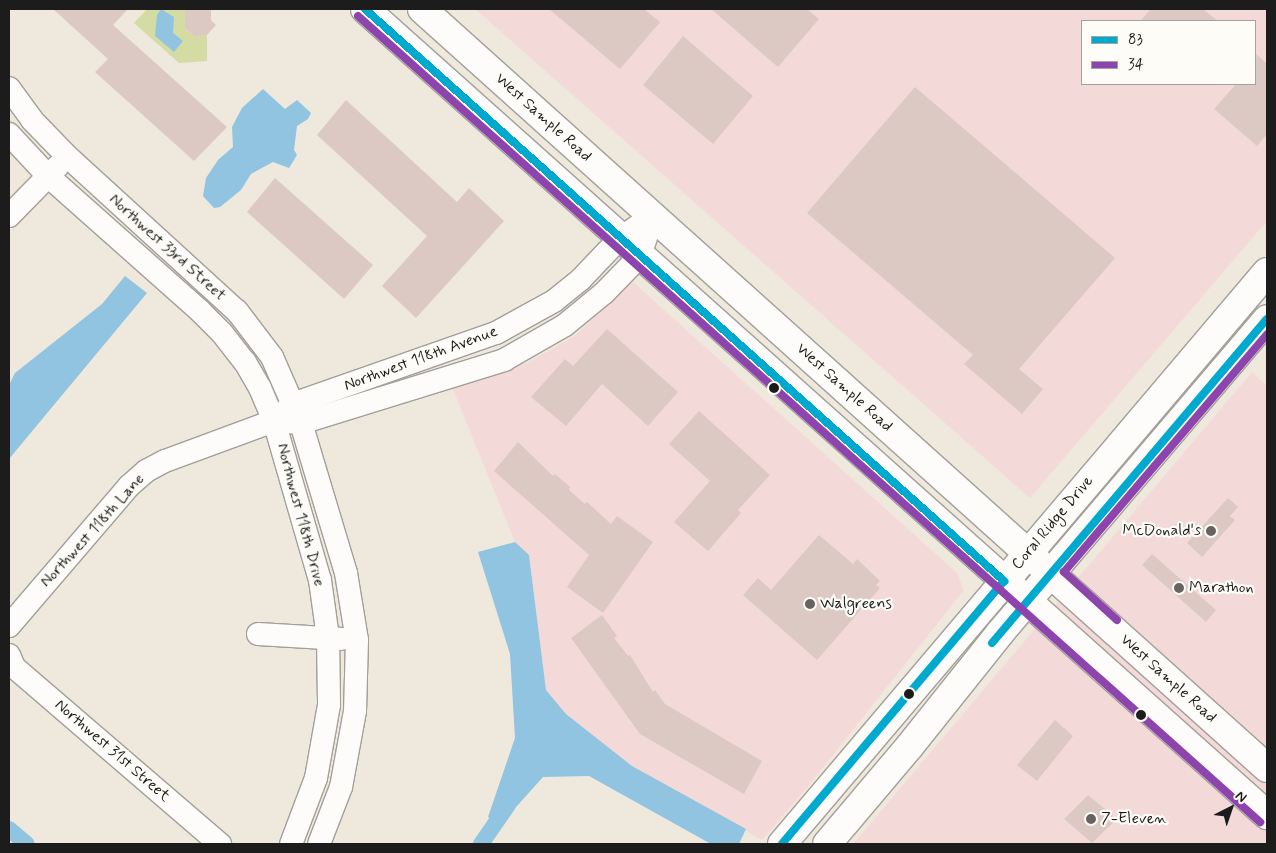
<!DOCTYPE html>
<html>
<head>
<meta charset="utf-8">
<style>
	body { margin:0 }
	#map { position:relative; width:1276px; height:853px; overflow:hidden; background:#efe8dd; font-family:Mynerve,sans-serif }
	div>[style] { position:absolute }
	.built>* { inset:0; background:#f3dad9 }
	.green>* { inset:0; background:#d4dca4 }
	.water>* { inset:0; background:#91c4e0 }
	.canal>* { height:16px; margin:-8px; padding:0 8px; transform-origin:8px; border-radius:8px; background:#91c4e0 }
	.building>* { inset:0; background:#dcc9c3 }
	.roads { filter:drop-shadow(1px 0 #a39f99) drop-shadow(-1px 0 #a39f99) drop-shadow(0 1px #a39f99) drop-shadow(0 -1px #a39f99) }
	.minor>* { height:22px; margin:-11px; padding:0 11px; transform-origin:11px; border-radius:11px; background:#fdfcfa }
	.major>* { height:28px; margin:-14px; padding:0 14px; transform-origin:14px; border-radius:14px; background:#fdfcfa }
	.bus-1>* { height:8px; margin:-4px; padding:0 4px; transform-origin:4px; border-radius:4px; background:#00a9ce }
	.bus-2>* { height:8px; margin:-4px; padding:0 4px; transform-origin:4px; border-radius:4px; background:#8e44ad }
	.dots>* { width:14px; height:14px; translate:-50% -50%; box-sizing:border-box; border:2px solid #fdfcf7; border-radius:50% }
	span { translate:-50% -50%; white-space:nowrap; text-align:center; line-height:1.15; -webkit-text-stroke:4.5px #fdfcf7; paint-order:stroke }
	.street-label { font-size:16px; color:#1c1c1c }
	.poi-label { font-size:16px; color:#1c1c1c }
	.right { translate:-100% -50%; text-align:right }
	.left { translate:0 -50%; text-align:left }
	.frame { position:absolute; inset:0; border:10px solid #1c1c1c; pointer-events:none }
	.legend { position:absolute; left:1081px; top:20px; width:175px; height:65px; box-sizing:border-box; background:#fdfcf7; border:1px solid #a3a29f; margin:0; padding:6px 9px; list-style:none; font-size:15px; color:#1c1c1c }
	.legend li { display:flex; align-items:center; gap:10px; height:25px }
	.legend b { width:25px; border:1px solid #a3a29f }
	.north { position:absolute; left:1206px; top:783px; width:50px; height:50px; -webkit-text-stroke:4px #fdfcf7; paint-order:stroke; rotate:41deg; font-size:14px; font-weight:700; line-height:20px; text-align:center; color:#1c1c1c }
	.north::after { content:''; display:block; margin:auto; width:18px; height:22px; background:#1c1c1c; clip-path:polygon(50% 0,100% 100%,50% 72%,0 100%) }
</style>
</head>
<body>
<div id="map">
	<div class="built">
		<div style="clip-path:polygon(evenodd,475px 9px,1267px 9px,1267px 221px,1030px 498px,475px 9px,1082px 21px,1255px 21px,1255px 84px,1082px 84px,1082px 21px)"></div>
		<div style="clip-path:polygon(633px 282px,957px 573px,964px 590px,810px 784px,762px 840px,632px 766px,566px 714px,546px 690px,529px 555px,515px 542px,452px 387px,527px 363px,573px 337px)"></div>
		<div style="clip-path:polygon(1252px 372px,1267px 386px,1267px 844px,853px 844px)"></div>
	</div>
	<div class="green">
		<div style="clip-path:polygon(147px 9px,185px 9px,186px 29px,195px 37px,207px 35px,207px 61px,179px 63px,134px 23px)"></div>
	</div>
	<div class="water">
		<div style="clip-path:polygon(161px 9px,174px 17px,173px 33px,183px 41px,174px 52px,155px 36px,157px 15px)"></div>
		<div style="clip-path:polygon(263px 89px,285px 109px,297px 100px,311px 113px,308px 119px,297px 126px,294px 150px,297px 155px,289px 168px,273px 162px,251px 174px,241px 190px,220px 207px,214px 208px,203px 196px,206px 178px,218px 160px,233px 147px,232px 127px,242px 108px)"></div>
		<div style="clip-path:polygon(125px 276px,147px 293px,9px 459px,9px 385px,15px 373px,102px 304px)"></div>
		<div style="clip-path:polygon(515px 542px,529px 555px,546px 690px,566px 714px,632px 766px,746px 829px,739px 844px,711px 844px,589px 776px,543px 777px,500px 825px,488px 817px,515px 738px,510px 654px,478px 552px)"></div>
	</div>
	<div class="canal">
		<div style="left:9px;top:829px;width:23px;rotate:40deg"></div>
		<div style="left:481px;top:844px;width:47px;rotate:-55.3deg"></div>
	</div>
	<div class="building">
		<div style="clip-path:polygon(53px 9px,128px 9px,113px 25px,227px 127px,194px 161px,95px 72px,108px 59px)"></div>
		<div style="clip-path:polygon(185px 9px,211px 9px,211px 20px,216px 25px,207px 35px,195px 37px,185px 28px)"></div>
		<div style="clip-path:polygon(549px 9px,644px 9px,660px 22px,620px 69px)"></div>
		<div style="clip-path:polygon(711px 9px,807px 9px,819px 19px,778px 67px)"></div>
		<div style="clip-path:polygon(1151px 9px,1203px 9px,1218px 21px,1140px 21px)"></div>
		<div style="clip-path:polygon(683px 36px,753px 96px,713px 144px,643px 85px)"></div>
		<div style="clip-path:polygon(1255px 53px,1267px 64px,1267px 134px,1257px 146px,1214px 109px,1236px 84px,1255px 84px)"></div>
		<div style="clip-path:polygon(915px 87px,1115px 258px,1019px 369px,1043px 389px,1022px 414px,964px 364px,973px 355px,807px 213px)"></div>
		<div style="clip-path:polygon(346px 100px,457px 202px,469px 188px,504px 221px,416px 318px,382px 286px,427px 236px,317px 135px)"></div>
		<div style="clip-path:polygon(275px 178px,373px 265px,344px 299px,247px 212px)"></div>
		<div style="clip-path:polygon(607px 329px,678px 392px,648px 426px,602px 384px,566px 426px,531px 397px,565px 359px,573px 366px)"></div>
		<div style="clip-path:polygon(699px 411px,770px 475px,738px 510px,741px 513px,708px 551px,674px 522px,710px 481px,669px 444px)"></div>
		<div style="clip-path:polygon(518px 442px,553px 476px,555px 474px,570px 487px,569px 490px,585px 504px,587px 502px,611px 524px,617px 516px,653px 542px,603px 613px,567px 587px,589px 555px,494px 471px)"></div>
		<div style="clip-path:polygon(1228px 498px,1238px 507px,1230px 516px,1235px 520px,1202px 557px,1187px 543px)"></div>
		<div style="clip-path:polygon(819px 535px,853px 564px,857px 559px,880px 581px,876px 585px,880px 588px,817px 660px,743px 595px,758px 578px,771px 590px)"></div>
		<div style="clip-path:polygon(1152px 554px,1216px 610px,1206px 622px,1142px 565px)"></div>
		<div style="clip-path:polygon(602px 615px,617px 636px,614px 638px,628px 656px,630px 655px,653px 692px,655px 690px,665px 704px,762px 761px,744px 794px,640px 734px,571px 638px)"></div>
		<div style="clip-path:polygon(1055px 720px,1073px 736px,1037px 781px,1017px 765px)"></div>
		<div style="clip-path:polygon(1088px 795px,1117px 819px,1092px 843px,1064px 819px)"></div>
	</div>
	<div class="roads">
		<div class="minor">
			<div style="left:9px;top:88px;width:39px;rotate:54deg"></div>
			<div style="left:32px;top:120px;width:50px;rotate:45.8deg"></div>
			<div style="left:67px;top:156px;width:230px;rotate:42.4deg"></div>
			<div style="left:237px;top:311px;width:58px;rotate:52.7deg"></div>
			<div style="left:272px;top:357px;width:72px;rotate:66.3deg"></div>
			<div style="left:301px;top:423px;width:157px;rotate:73.3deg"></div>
			<div style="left:346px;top:573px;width:68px;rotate:80.7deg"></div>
			<div style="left:357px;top:640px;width:71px;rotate:91.6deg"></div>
			<div style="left:355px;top:711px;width:77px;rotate:100.4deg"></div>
			<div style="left:341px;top:787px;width:61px;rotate:111.1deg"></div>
			<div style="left:9px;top:134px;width:57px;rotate:47.1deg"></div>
			<div style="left:48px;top:176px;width:203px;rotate:41.6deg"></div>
			<div style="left:200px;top:311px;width:31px;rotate:45deg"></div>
			<div style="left:222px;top:333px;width:37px;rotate:52deg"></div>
			<div style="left:245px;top:362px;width:30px;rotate:60deg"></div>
			<div style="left:260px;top:388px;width:36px;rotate:67deg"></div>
			<div style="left:274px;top:421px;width:166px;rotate:73.9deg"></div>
			<div style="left:320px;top:580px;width:59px;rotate:82.1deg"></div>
			<div style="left:328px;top:638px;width:67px;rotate:89.1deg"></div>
			<div style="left:329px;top:705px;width:74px;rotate:100.1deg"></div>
			<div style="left:316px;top:778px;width:71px;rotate:110.7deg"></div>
			<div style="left:9px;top:216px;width:70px;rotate:-45.6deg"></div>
			<div style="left:287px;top:422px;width:14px;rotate:4deg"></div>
			<div style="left:301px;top:423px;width:213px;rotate:-17.2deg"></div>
			<div style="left:504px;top:360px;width:70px;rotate:-29.8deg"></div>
			<div style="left:565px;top:325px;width:50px;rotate:-39.4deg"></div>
			<div style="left:604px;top:293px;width:52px;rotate:-45.8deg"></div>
			<div style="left:640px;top:256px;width:42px;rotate:-72deg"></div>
			<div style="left:9px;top:626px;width:184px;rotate:-49.4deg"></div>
			<div style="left:129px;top:486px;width:23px;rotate:-41deg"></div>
			<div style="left:146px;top:471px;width:21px;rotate:-28deg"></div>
			<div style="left:165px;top:461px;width:116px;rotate:-20.2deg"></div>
			<div style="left:274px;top:421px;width:25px;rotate:-42deg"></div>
			<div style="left:293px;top:404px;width:215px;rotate:-19.3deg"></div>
			<div style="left:496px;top:333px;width:66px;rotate:-28.9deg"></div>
			<div style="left:554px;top:301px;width:35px;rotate:-39deg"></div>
			<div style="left:581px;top:279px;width:57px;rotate:-46.4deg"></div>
			<div style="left:620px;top:238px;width:40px;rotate:-34deg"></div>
			<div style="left:258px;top:634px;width:84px;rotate:3.4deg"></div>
			<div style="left:9px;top:655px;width:13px;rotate:67deg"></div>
			<div style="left:14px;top:667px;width:272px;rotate:40.7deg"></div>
		</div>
		<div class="major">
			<div style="left:365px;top:9px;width:1210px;rotate:41.78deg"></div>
			<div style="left:422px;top:9px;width:1136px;rotate:41.93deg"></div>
			<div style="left:782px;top:844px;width:750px;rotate:-49.71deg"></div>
			<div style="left:827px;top:844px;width:127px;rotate:-49.8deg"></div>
			<div style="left:909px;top:747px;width:146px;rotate:-51.4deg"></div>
			<div style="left:1000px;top:633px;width:412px;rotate:-49.6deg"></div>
		</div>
	</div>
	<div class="bus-1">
		<div style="left:365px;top:9px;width:858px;rotate:41.83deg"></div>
		<div style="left:1004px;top:581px;width:344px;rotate:130.2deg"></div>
		<div style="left:992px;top:643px;width:425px;rotate:-49.7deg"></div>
	</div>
	<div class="bus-2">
		<div style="left:358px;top:16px;width:1210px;rotate:41.78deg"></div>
		<div style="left:1117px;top:620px;width:72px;rotate:-137.8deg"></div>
		<div style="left:1064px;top:572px;width:313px;rotate:-49.5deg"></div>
	</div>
	<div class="dots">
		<div style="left:774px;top:388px;background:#1c1c1c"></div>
		<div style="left:1211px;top:531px;background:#666360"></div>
		<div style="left:1179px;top:588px;background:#666360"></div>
		<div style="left:810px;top:604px;background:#666360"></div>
		<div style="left:909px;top:694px;background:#1c1c1c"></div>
		<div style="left:1141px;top:715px;background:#1c1c1c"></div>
		<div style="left:1091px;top:819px;background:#666360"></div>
	</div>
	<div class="street-label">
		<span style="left:543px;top:118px;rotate:42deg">West Sample Road</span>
		<span style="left:167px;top:248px;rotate:42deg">Northwest 33rd Street</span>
		<span style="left:421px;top:359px;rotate:-20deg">Northwest 118th Avenue</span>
		<span style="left:844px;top:388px;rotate:42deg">West Sample Road</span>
		<span style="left:300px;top:515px;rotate:75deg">Northwest 118th Drive</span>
		<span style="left:1053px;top:523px;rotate:-50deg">Coral Ridge Drive</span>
		<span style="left:93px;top:531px;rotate:-48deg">Northwest 118th Lane</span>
		<span style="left:1168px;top:679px;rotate:42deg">West Sample Road</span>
		<span style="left:112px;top:751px;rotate:41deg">Northwest 31st Street</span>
	</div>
	<div class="poi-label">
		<span class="right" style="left:1201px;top:531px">McDonald's</span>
		<span class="left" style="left:1189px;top:588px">Marathon</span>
		<span class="left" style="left:820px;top:604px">Walgreens</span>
		<span class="left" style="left:1101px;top:819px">7-Eleven</span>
	</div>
	<div class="frame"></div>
	<ul class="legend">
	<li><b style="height:6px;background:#00a9ce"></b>83</li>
	<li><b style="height:6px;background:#8e44ad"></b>34</li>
	</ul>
	<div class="north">N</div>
</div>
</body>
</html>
